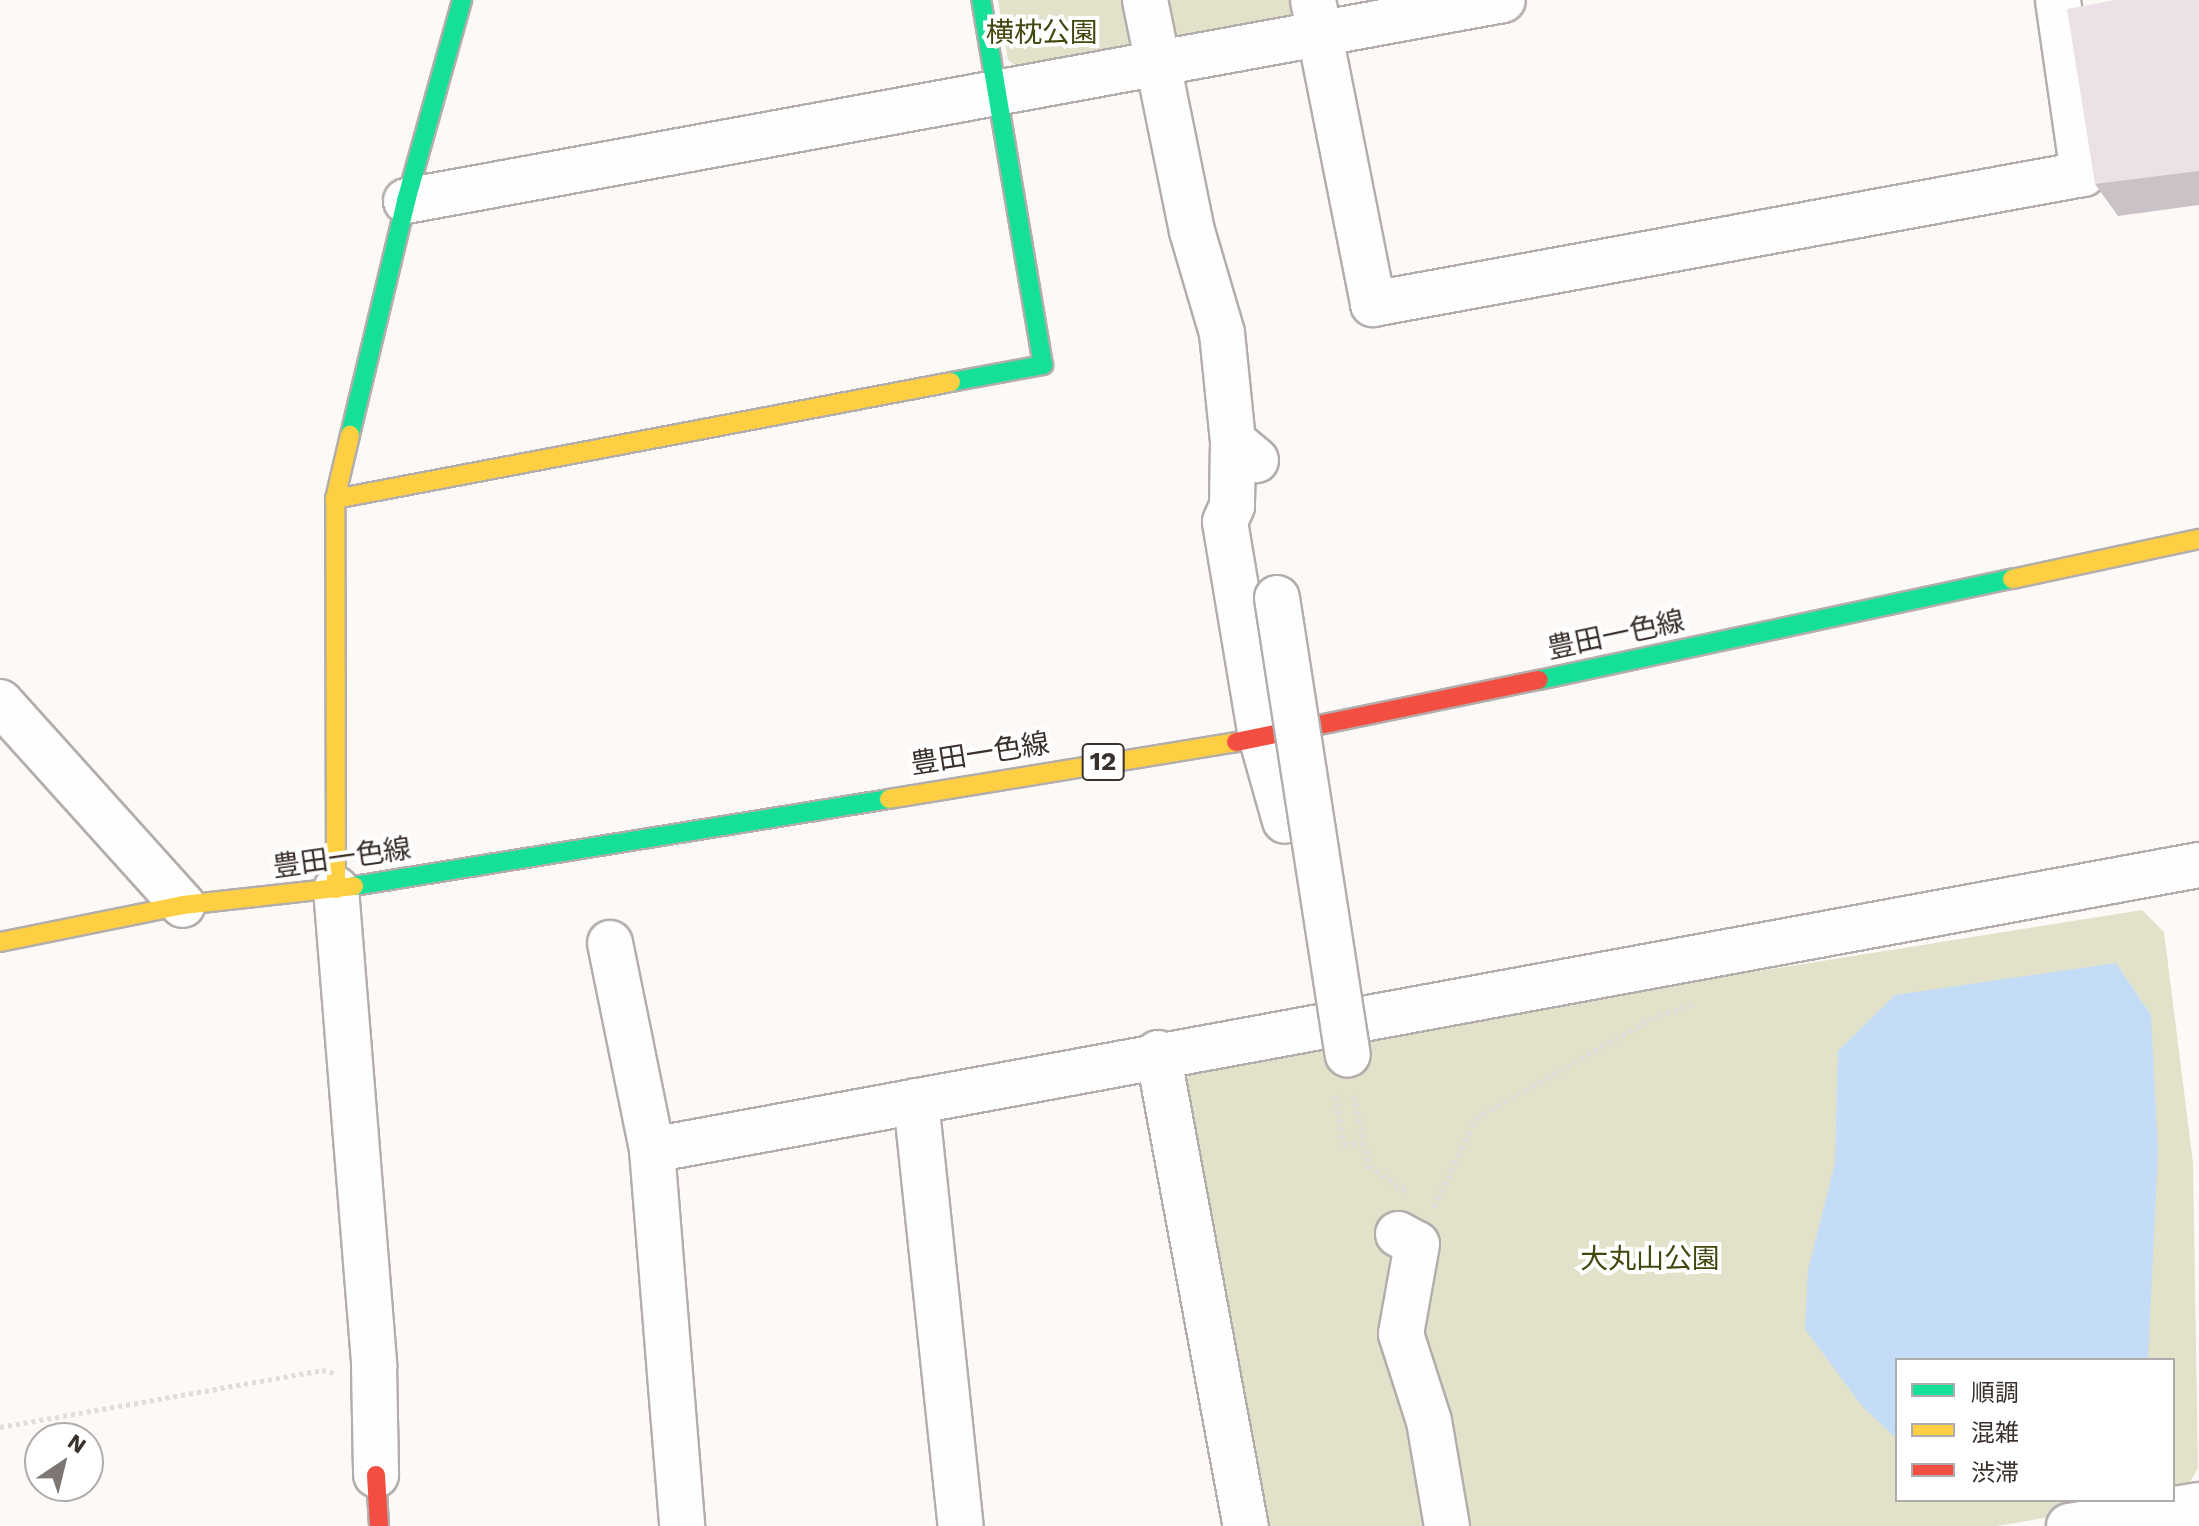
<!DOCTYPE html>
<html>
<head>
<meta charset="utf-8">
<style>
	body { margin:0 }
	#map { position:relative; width:2199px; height:1526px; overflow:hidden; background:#fcf9f7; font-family:"Work Sans","Noto Sans JP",sans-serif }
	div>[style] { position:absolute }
	.green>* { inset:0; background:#e1e2c9 }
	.water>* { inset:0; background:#c5dcf6 }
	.path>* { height:5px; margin-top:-2.5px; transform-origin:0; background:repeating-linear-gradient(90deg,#dfdedd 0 4px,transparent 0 8px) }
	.roads { filter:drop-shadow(2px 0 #b3adab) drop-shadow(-2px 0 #b3adab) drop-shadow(0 2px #b3adab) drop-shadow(0 -2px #b3adab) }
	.street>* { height:44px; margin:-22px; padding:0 22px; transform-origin:22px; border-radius:22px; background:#fffefe }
	.fast>* { height:18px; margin:-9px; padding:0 9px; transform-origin:9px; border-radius:9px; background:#16e098 }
	.slow>* { height:18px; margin:-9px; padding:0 9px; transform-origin:9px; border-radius:9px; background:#ffcf43 }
	.jam>* { height:18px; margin:-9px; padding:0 9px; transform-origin:9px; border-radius:9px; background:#f24e42 }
	.bridges { filter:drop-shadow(2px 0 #b3adab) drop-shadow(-2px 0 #b3adab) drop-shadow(0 2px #b3adab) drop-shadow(0 -2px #b3adab) }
	.street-bridge>* { height:44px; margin:-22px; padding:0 22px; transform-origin:22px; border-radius:22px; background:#fffefe }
	.wall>* { inset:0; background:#cac2c6 }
	.building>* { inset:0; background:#ebe1e6 }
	span { translate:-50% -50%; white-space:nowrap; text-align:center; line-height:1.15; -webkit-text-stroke:8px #fff; paint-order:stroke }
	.shield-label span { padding:2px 6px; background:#fff; border:2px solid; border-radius:6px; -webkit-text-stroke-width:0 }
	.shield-label { font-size:26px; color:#3a302c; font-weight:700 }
	.park-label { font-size:28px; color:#44470f }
	.street-label { font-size:28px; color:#3a302c }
	.legend { position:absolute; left:1895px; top:1358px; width:280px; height:144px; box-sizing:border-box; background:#fff; border:2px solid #b0acab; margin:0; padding:10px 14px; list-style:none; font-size:24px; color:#3a302c }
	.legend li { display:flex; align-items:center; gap:16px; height:40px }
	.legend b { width:40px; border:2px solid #b0acab }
	.north { position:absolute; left:24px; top:1422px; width:80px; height:80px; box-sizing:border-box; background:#fff; border:2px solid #b0acab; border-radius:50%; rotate:35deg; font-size:22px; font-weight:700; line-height:32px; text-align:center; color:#3a302c }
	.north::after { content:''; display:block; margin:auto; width:28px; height:36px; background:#7e7673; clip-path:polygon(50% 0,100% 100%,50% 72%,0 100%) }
</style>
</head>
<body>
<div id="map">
	<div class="green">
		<div style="clip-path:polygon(998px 0,1293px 0,1295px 8px,1280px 25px,1024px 72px,1008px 60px)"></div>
		<div style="clip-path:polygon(2142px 910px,2164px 932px,2193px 1163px,2198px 1468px,2183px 1494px,2173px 1496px,2173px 1360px,1897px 1360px,1897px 1500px,2148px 1500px,1997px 1526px,1264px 1526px,1183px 1082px,1195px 1068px,1337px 1038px)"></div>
	</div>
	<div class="water">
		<div style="clip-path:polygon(2116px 963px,2151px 1015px,2158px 1151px,2148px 1360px,1897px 1360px,1897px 1439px,1861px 1405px,1805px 1329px,1808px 1270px,1835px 1163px,1838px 1051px,1895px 995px)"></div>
	</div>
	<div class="path">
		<div style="left:1335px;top:1095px;width:50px;rotate:79.6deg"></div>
		<div style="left:1344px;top:1144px;width:17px;rotate:-7deg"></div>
		<div style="left:1354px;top:1095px;width:73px;rotate:78.1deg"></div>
		<div style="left:1369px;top:1166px;width:45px;rotate:35.1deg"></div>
		<div style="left:1434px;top:1207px;width:98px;rotate:-64.7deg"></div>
		<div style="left:1476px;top:1118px;width:201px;rotate:-29.5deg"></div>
		<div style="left:1651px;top:1019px;width:43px;rotate:-20.6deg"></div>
		<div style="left:0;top:1427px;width:327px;rotate:-10deg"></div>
		<div style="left:322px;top:1370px;width:12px;rotate:14deg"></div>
	</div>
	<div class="roads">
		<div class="street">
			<div style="left:1145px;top:0;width:236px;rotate:78.5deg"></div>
			<div style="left:1192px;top:231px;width:106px;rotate:73.6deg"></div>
			<div style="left:1222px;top:333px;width:109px;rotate:84.2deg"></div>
			<div style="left:1233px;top:441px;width:30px;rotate:40deg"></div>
			<div style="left:1313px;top:0;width:310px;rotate:78.8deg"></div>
			<div style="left:1373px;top:304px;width:722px;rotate:-10.38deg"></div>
			<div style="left:2083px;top:174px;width:176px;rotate:-98.2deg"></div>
			<div style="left:406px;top:201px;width:1115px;rotate:-10.38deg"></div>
			<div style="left:1233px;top:441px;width:65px;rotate:90.9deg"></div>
			<div style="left:1232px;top:506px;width:17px;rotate:114deg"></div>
			<div style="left:1225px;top:522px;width:217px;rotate:80.5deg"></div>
			<div style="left:1261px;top:736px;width:88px;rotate:74.2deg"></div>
			<div style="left:0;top:702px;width:273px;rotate:48deg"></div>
			<div style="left:336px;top:889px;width:479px;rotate:85.4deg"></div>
			<div style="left:374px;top:1366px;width:109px;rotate:88.9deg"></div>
			<div style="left:610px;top:943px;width:211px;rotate:78.5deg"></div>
			<div style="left:652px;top:1150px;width:377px;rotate:85.4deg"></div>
			<div style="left:1158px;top:1053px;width:481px;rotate:79.5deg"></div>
			<div style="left:916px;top:1101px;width:427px;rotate:84deg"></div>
			<div style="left:652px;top:1150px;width:1573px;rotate:-10.44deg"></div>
			<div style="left:1398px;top:1234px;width:21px;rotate:28deg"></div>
			<div style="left:1417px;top:1244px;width:91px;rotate:100.1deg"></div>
			<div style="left:1401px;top:1334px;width:91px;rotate:72.2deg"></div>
			<div style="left:1429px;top:1421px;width:107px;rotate:80.3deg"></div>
			<div style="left:2069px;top:1526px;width:132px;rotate:-9.2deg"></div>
		</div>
		<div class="fast">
			<div style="left:951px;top:382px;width:94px;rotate:-10.5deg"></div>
			<div style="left:1043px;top:365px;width:370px;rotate:-99.6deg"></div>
			<div style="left:350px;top:435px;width:241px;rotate:-76.5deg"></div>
			<div style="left:406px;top:201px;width:209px;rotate:-74.4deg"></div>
			<div style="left:1539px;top:680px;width:484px;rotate:-12.1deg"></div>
			<div style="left:354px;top:886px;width:542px;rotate:-9.24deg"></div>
		</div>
		<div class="slow">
			<div style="left:335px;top:499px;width:627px;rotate:-10.75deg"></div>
			<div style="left:2012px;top:579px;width:191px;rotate:-12.1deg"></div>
			<div style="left:889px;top:799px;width:352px;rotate:-9.3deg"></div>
			<div style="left:336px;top:889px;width:390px;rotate:-90.1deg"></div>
			<div style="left:335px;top:499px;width:66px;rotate:-76.8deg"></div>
			<div style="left:0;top:942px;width:187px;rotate:-11.4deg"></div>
			<div style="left:183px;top:905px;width:172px;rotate:-6.3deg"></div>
		</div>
		<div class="jam">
			<div style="left:1236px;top:742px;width:309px;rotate:-11.6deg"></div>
			<div style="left:376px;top:1475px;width:51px;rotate:86.6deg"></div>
		</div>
	</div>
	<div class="bridges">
		<div class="street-bridge">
			<div style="left:1277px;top:598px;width:462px;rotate:81.2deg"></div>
		</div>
	</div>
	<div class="wall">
		<div style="clip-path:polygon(2199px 0,2199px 205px,2118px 216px,2095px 184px)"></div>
	</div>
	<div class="building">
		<div style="clip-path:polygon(2116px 0,2199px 0,2199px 171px,2095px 184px,2067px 9px)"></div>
	</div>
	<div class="shield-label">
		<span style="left:1103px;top:762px">12</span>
	</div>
	<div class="park-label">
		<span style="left:1042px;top:33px">横枕公園</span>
		<span style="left:1650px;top:1259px">大丸山公園</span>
	</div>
	<div class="street-label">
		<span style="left:1616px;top:635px;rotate:-12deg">豊田一色線</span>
		<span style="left:980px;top:754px;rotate:-9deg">豊田一色線</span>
		<span style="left:342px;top:858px;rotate:-8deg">豊田一色線</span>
	</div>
	<ul class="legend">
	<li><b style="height:10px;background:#16e098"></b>順調</li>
	<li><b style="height:10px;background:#ffcf43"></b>混雑</li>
	<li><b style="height:10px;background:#f24e42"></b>渋滞</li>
	</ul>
	<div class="north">N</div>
</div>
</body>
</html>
